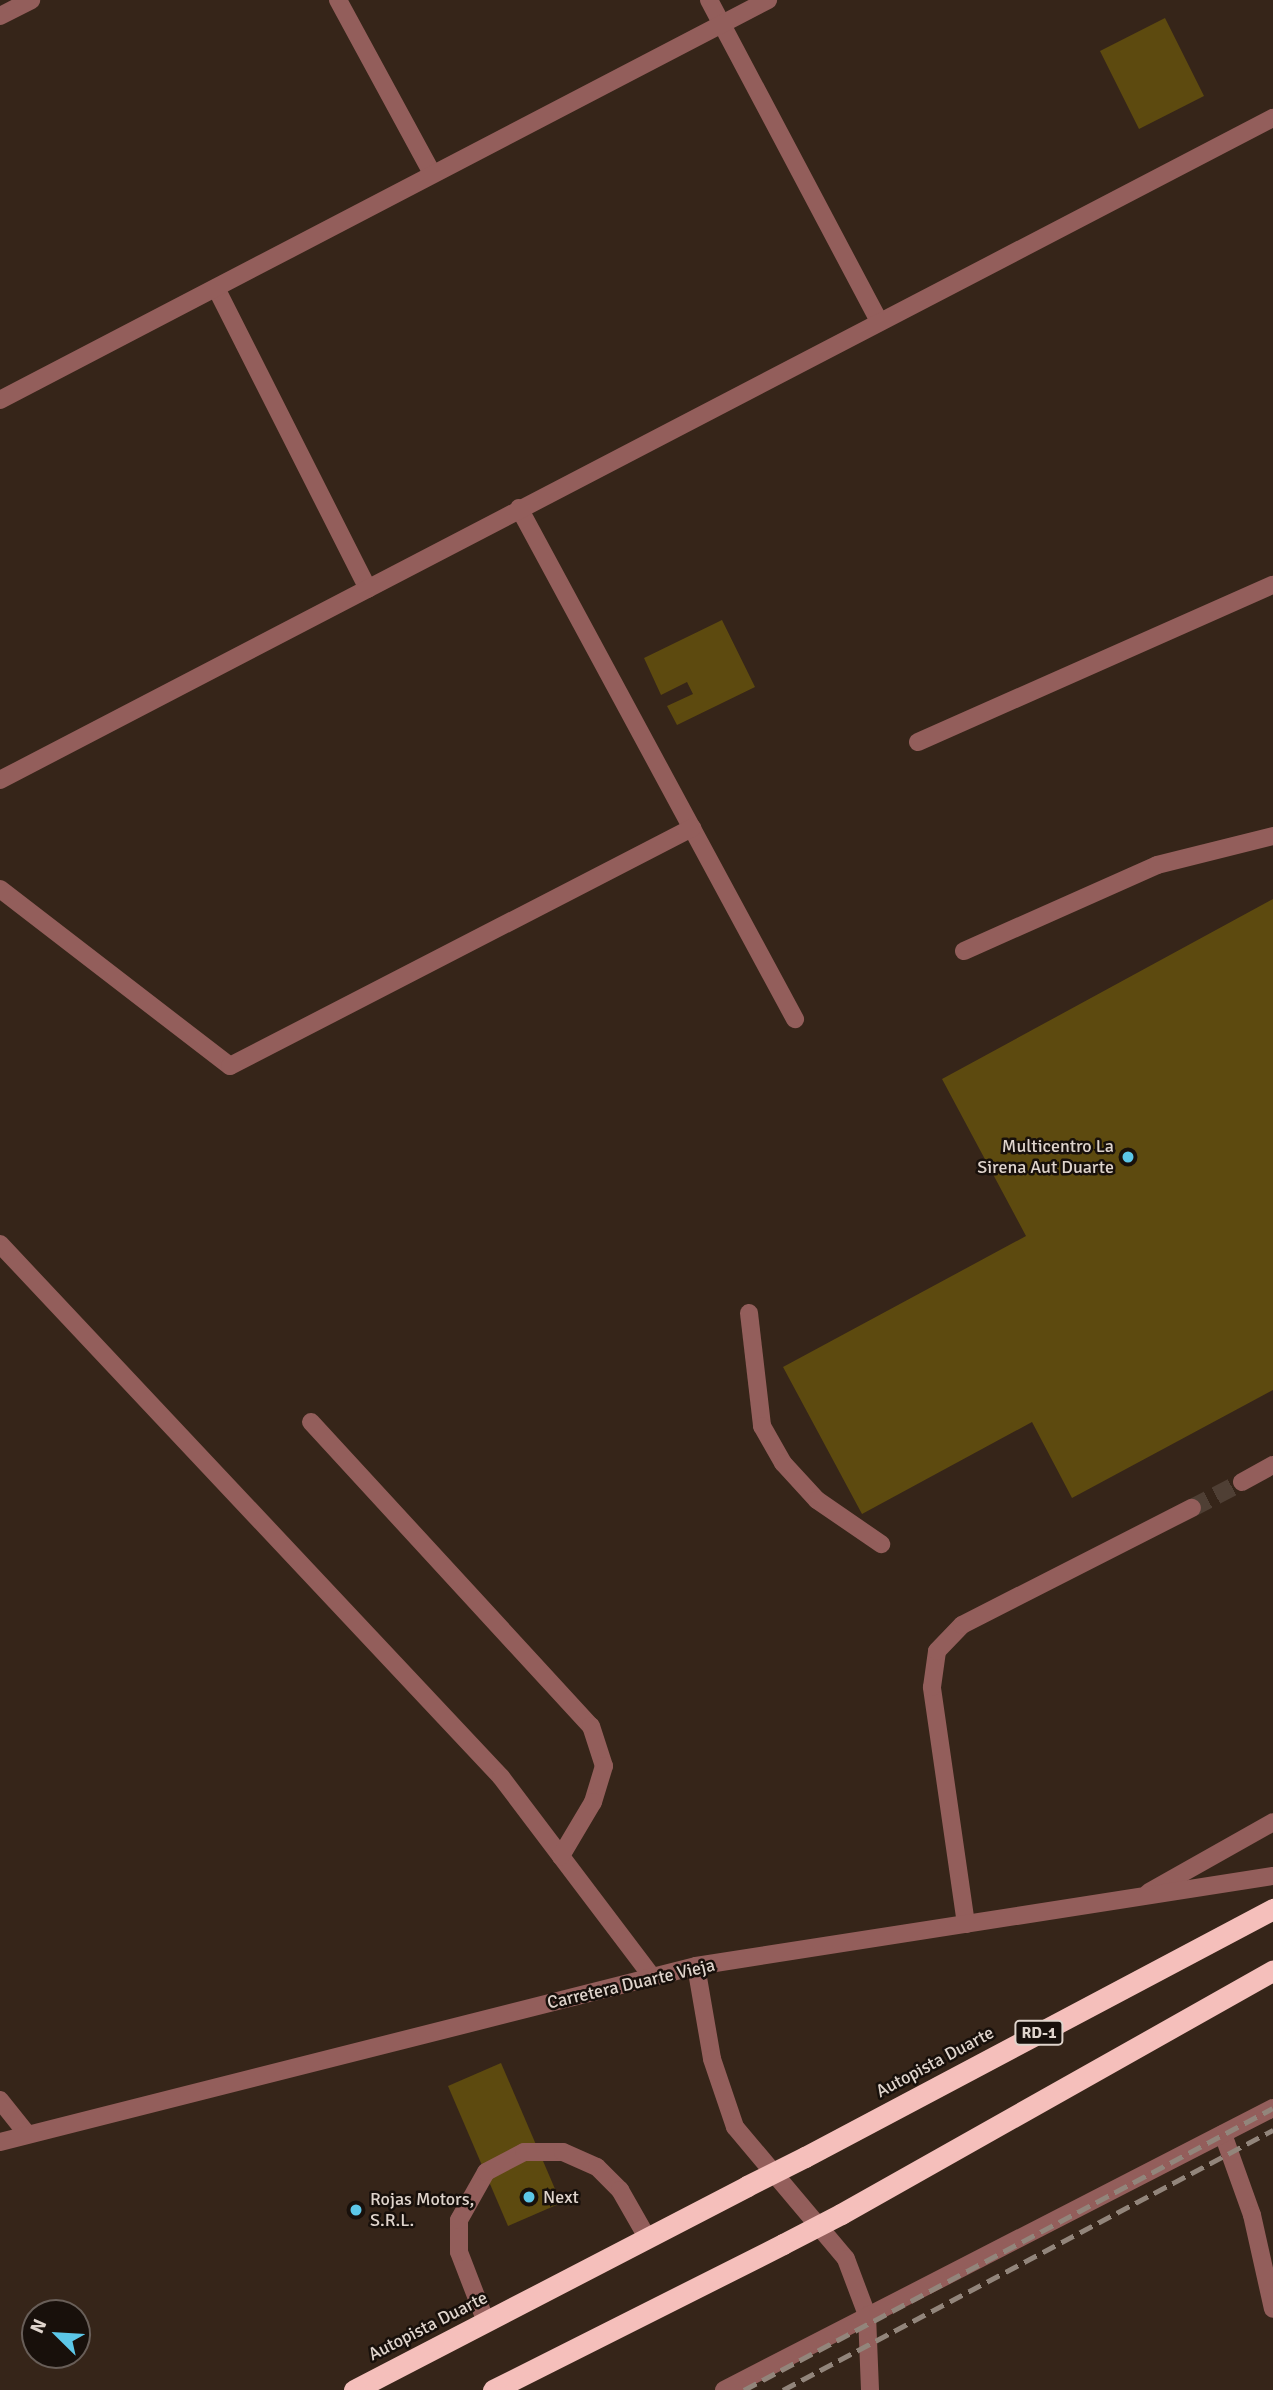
<!DOCTYPE html>
<html>
<head>
<meta charset="utf-8">
<style>
	body { margin:0 }
	#map { position:relative; width:1273px; height:2390px; overflow:hidden; background:#362519; font-family:Signika,sans-serif }
	div>[style] { position:absolute }
	.building>* { inset:0; background:#5d4a0f }
	.minor-tunnel>* { height:18px; margin-top:-9px; transform-origin:0; background:repeating-linear-gradient(90deg,#4f3f34 0 18px,transparent 0 27px) }
	.minor>* { height:18px; margin:-9px; padding:0 9px; transform-origin:9px; border-radius:9px; background:#935e5b }
	.highway>* { height:21px; margin:-10.5px; padding:0 10.5px; transform-origin:10.5px; border-radius:10.5px; background:#f5bfbb }
	.rail>* { height:5px; margin-top:-2.5px; transform-origin:0; background:repeating-linear-gradient(90deg,#92857b 0 14px,transparent 0 21px) }
	.highway-bridge>* { height:21px; margin:-10.5px; padding:0 10.5px; transform-origin:10.5px; border-radius:10.5px; background:#f5bfbb }
	.dots>* { width:19px; height:19px; translate:-50% -50%; box-sizing:border-box; border:4px solid #18100b; border-radius:50% }
	span { translate:-50% -50%; white-space:nowrap; text-align:center; line-height:1.15; -webkit-text-stroke:5px #18100b; paint-order:stroke }
	.shield-label span { padding:2px 5px; background:#18100b; border:2px solid; border-radius:5px; -webkit-text-stroke-width:0 }
	.shield-label { font-size:16px; color:#dfd4cc; font-weight:700 }
	.poi-label { font-size:18px; color:#dfd4cc }
	.right { translate:-100% -50%; text-align:right }
	.left { translate:0 -50%; text-align:left }
	.street-label { font-size:18px; color:#dfd4cc }
	.north { position:absolute; left:21px; top:2299px; width:70px; height:70px; box-sizing:border-box; background:#18100b; border:2px solid #685e58; border-radius:50%; rotate:294deg; font-size:19px; font-weight:700; line-height:28px; text-align:center; color:#dfd4cc }
	.north::after { content:''; display:block; margin:auto; width:24px; height:32px; background:#5cc7e8; clip-path:polygon(50% 0,100% 100%,50% 72%,0 100%) }
</style>
</head>
<body>
<div id="map">
	<div class="building">
		<div style="clip-path:polygon(1165px 18px,1204px 96px,1139px 129px,1100px 51px)"></div>
		<div style="clip-path:polygon(722px 620px,755px 687px,677px 725px,667px 706px,693px 694px,687px 682px,661px 695px,644px 658px)"></div>
		<div style="clip-path:polygon(1273px 899px,1273px 1390px,1072px 1498px,1032px 1422px,862px 1514px,783px 1367px,1026px 1236px,942px 1079px)"></div>
		<div style="clip-path:polygon(501px 2063px,561px 2203px,508px 2226px,448px 2086px)"></div>
	</div>
	<div class="minor-tunnel">
		<div style="left:1192px;top:1508px;width:56px;rotate:-27.5deg"></div>
	</div>
	<div class="minor">
		<div style="left:338px;top:0;width:197px;rotate:61.5deg"></div>
		<div style="left:709px;top:0;width:361px;rotate:62.1deg"></div>
		<div style="left:0;top:16px;width:35px;rotate:-27deg"></div>
		<div style="left:216px;top:288px;width:337px;rotate:63.2deg"></div>
		<div style="left:0;top:400px;width:866px;rotate:-27.51deg"></div>
		<div style="left:519px;top:508px;width:581px;rotate:61.63deg"></div>
		<div style="left:918px;top:742px;width:388px;rotate:-23.9deg"></div>
		<div style="left:0;top:780px;width:1435px;rotate:-27.48deg"></div>
		<div style="left:0;top:889px;width:290px;rotate:37.6deg"></div>
		<div style="left:230px;top:1066px;width:520px;rotate:-27.26deg"></div>
		<div style="left:964px;top:951px;width:211px;rotate:-24deg"></div>
		<div style="left:1157px;top:865px;width:120px;rotate:-14deg"></div>
		<div style="left:0;top:1244px;width:731px;rotate:46.77deg"></div>
		<div style="left:501px;top:1777px;width:251px;rotate:52.9deg"></div>
		<div style="left:749px;top:1313px;width:114px;rotate:83.4deg"></div>
		<div style="left:762px;top:1426px;width:43px;rotate:60.4deg"></div>
		<div style="left:783px;top:1463px;width:50px;rotate:47.4deg"></div>
		<div style="left:817px;top:1500px;width:78px;rotate:34.5deg"></div>
		<div style="left:311px;top:1422px;width:413px;rotate:47.4deg"></div>
		<div style="left:591px;top:1726px;width:42px;rotate:72deg"></div>
		<div style="left:604px;top:1766px;width:38px;rotate:107deg"></div>
		<div style="left:593px;top:1802px;width:63px;rotate:120.7deg"></div>
		<div style="left:1242px;top:1482px;width:35px;rotate:-29deg"></div>
		<div style="left:1149px;top:1892px;width:142px;rotate:-29.4deg"></div>
		<div style="left:966px;top:1924px;width:239px;rotate:-98.2deg"></div>
		<div style="left:932px;top:1687px;width:36px;rotate:-82deg"></div>
		<div style="left:937px;top:1651px;width:36px;rotate:-46deg"></div>
		<div style="left:962px;top:1625px;width:258px;rotate:-27deg"></div>
		<div style="left:696px;top:1966px;width:94px;rotate:80.2deg"></div>
		<div style="left:712px;top:2059px;width:72px;rotate:71.3deg"></div>
		<div style="left:735px;top:2127px;width:172px;rotate:49.9deg"></div>
		<div style="left:846px;top:2259px;width:60px;rotate:69.4deg"></div>
		<div style="left:867px;top:2315px;width:75px;rotate:87.7deg"></div>
		<div style="left:0;top:2100px;width:43px;rotate:51.5deg"></div>
		<div style="left:1223px;top:2134px;width:86px;rotate:70.3deg"></div>
		<div style="left:1252px;top:2215px;width:96px;rotate:77.4deg"></div>
		<div style="left:0;top:2142px;width:718px;rotate:-14.19deg"></div>
		<div style="left:696px;top:1966px;width:584px;rotate:-8.87deg"></div>
		<div style="left:486px;top:2322px;width:75px;rotate:-111.1deg"></div>
		<div style="left:459px;top:2252px;width:32px;rotate:-90deg"></div>
		<div style="left:459px;top:2220px;width:55px;rotate:-60.6deg"></div>
		<div style="left:486px;top:2172px;width:43px;rotate:-27.8deg"></div>
		<div style="left:524px;top:2152px;width:39px"></div>
		<div style="left:563px;top:2152px;width:37px;rotate:24deg"></div>
		<div style="left:597px;top:2167px;width:33px;rotate:45deg"></div>
		<div style="left:620px;top:2190px;width:56px;rotate:60.3deg"></div>
		<div style="left:724px;top:2390px;width:617px;rotate:-27.19deg"></div>
	</div>
	<div class="highway">
		<div style="left:805px;top:2157px;width:530px;rotate:-27.92deg"></div>
		<div style="left:841px;top:2214px;width:496px;rotate:-29.4deg"></div>
		<div style="left:354px;top:2390px;width:443px;rotate:-27.4deg"></div>
		<div style="left:493px;top:2390px;width:325px;rotate:-26.7deg"></div>
	</div>
	<div class="rail">
		<div style="left:744px;top:2390px;width:599px;rotate:-28.06deg"></div>
		<div style="left:783px;top:2390px;width:555px;rotate:-27.95deg"></div>
	</div>
	<div class="highway-bridge">
		<div style="left:747px;top:2186px;width:65px;rotate:-26.6deg"></div>
		<div style="left:783px;top:2244px;width:65px;rotate:-27.3deg"></div>
	</div>
	<div class="dots">
		<div style="left:1128px;top:1157px;background:#5cc7e8"></div>
		<div style="left:529px;top:2197px;background:#5cc7e8"></div>
		<div style="left:356px;top:2210px;background:#5cc7e8"></div>
	</div>
	<div class="shield-label">
		<span style="left:1039px;top:2033px">RD-1</span>
	</div>
	<div class="poi-label">
		<span class="right" style="left:1114px;top:1157px">Multicentro La<br>Sirena Aut Duarte</span>
		<span class="left" style="left:543px;top:2197px">Next</span>
		<span class="left" style="left:370px;top:2210px">Rojas Motors,<br>S.R.L.</span>
	</div>
	<div class="street-label">
		<span style="left:631px;top:1984px;rotate:-13deg">Carretera Duarte Vieja</span>
		<span style="left:935px;top:2062px;rotate:-28deg">Autopista Duarte</span>
		<span style="left:428px;top:2326px;rotate:-27deg">Autopista Duarte</span>
	</div>
	<div class="north">N</div>
</div>
</body>
</html>
